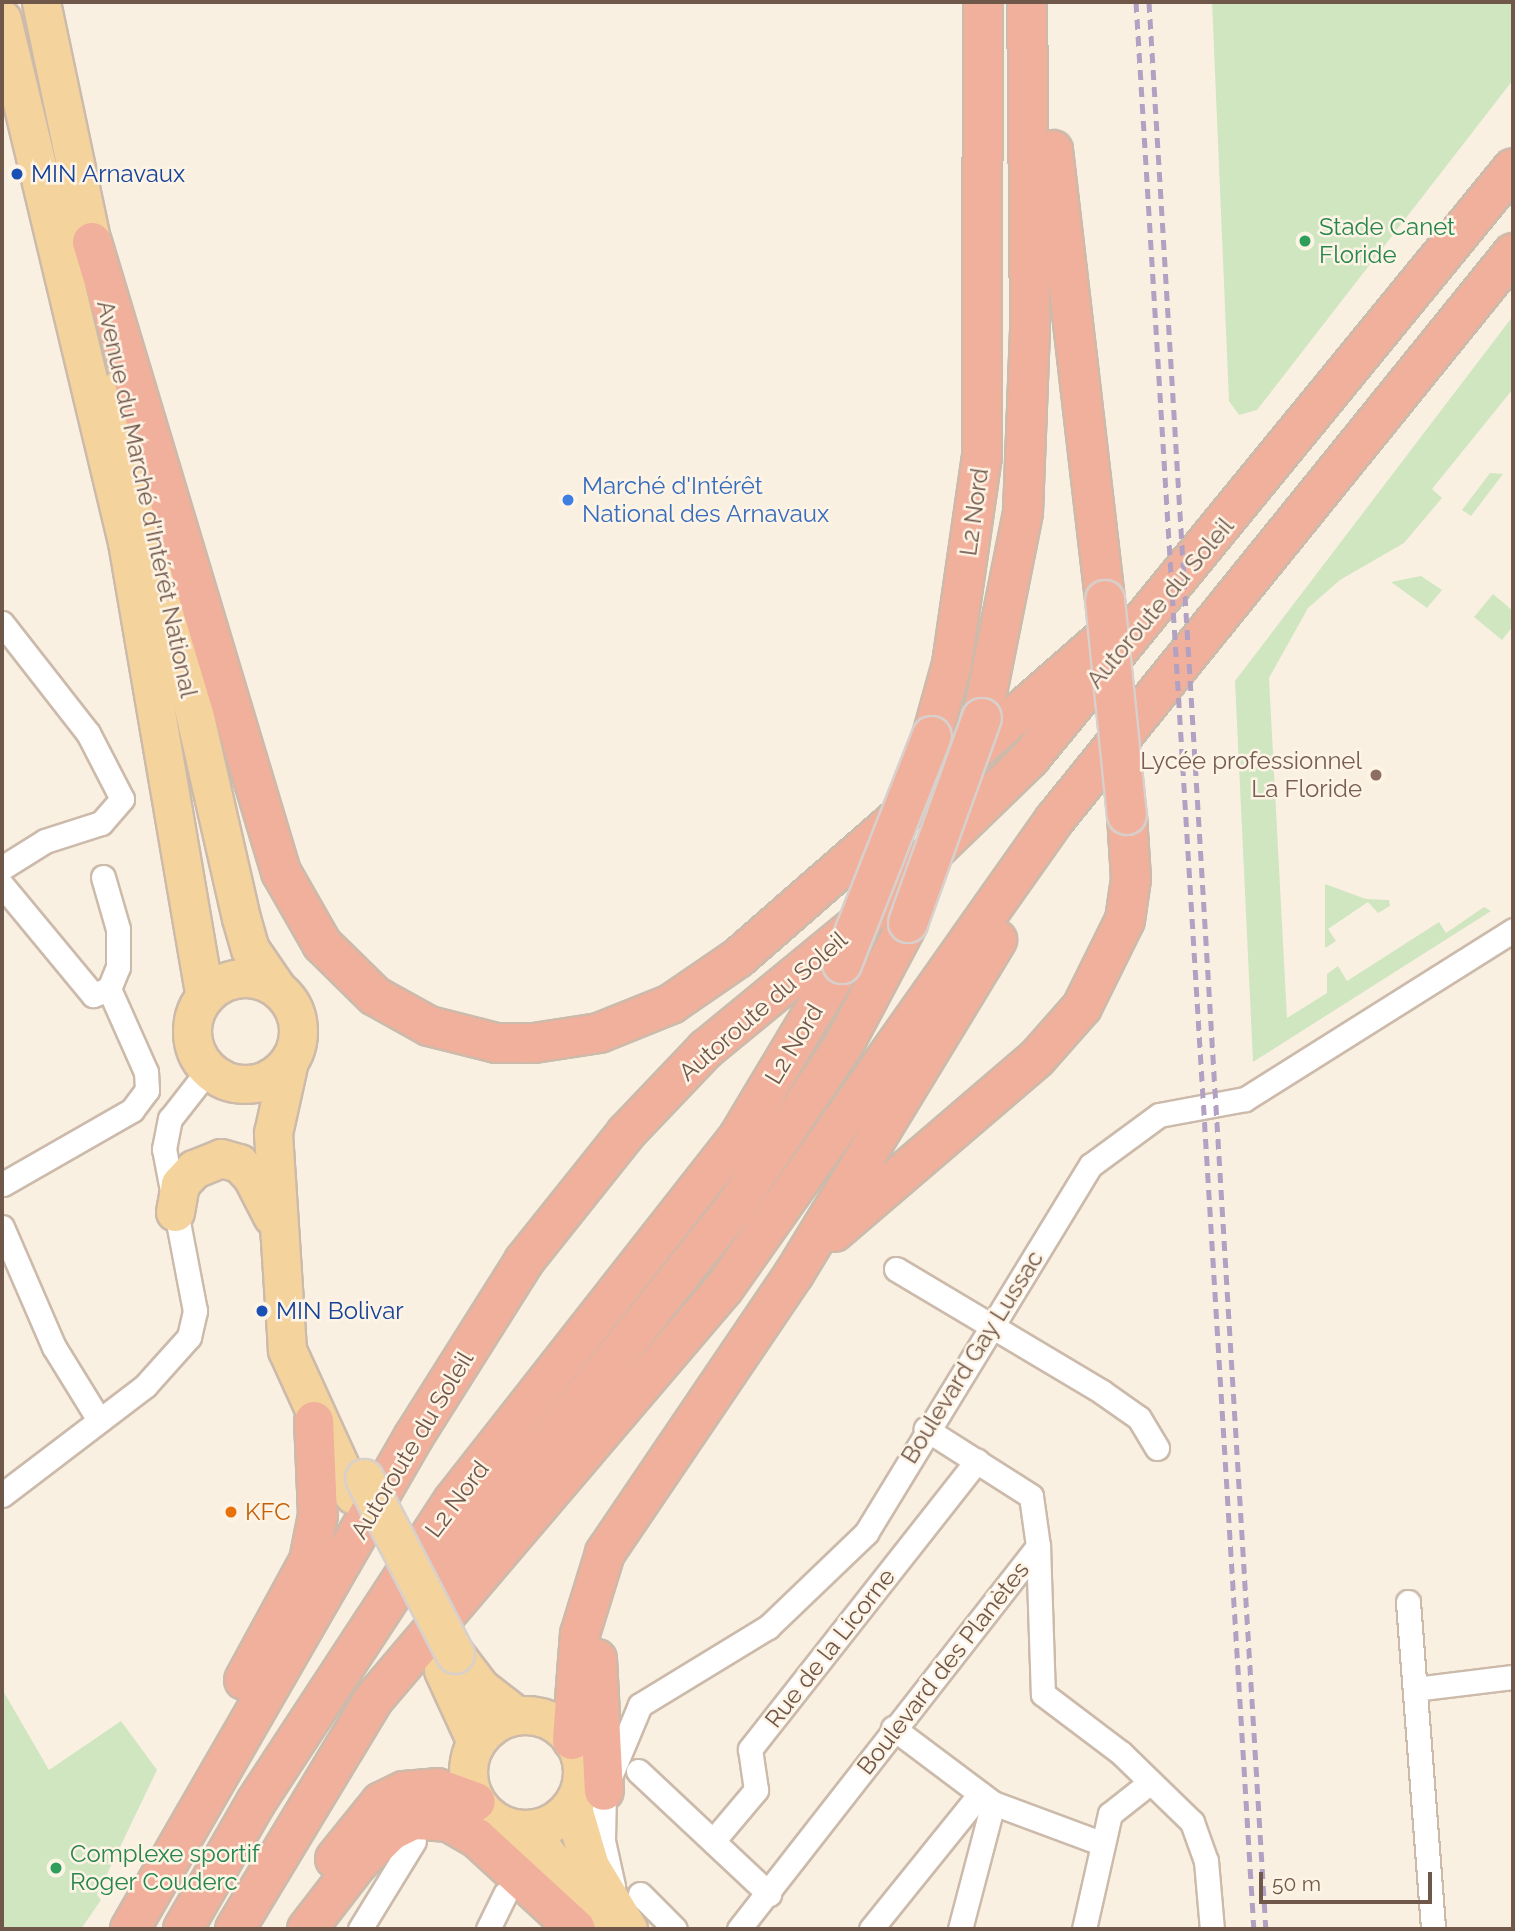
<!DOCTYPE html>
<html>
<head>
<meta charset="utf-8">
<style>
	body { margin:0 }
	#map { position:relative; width:1515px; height:1931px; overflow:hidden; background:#faf0e1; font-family:Raleway,sans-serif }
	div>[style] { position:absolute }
	.green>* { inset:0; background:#d0e6c1 }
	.roads { filter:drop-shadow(2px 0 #ccbaab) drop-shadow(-2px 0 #ccbaab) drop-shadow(0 2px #ccbaab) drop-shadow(0 -2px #ccbaab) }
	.minor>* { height:23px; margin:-11.5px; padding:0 11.5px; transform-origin:11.5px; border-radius:11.5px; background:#fff }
	.primary>* { height:37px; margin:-18.5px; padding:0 18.5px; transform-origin:18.5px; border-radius:18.5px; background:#f5d39d }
	.primary>.ring { margin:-18.5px; padding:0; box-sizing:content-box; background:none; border:37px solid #f5d39d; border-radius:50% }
	.motorway>* { height:38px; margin:-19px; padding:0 19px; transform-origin:19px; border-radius:19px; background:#f1b09b }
	.rail>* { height:5px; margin-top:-2.5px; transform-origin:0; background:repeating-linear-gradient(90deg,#b2a1c2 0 10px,transparent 0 17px) }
	.bridges { filter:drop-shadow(2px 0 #d7d0cc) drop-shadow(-2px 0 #d7d0cc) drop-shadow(0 2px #d7d0cc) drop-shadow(0 -2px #d7d0cc) }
	.primary-bridge>* { height:37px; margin:-18.5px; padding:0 18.5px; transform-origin:18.5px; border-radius:18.5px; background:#f5d39d }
	.motorway-bridge>* { height:38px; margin:-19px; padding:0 19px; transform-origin:19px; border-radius:19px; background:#f1b09b }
	.dots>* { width:19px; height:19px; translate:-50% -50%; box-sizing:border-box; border:4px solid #fef4e6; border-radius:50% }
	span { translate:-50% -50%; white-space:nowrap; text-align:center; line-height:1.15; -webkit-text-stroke:5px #fef4e6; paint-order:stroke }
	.transit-label { font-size:24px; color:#164399 }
	.left { translate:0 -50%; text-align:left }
	.leisure-label { font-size:24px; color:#27864d }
	.shop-label { font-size:24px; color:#366cbe }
	.street-label { font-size:24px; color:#6f574a }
	.education-label { font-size:24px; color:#785e54 }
	.right { translate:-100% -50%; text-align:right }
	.food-label { font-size:24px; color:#c56008 }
	.frame { position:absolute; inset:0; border:4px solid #6f574a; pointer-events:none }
	.scale { position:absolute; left:1259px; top:1872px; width:173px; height:32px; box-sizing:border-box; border:4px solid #6f574a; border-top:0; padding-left:9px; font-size:21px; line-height:24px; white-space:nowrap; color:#6f574a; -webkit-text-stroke:5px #fef4e6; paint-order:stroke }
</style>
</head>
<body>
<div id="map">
	<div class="green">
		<div style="clip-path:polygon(1212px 2px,1513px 2px,1513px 80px,1257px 410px,1239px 415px,1229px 401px)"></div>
		<div style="clip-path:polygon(1513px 316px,1513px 389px,1432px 489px,1442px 498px,1404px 543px,1340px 580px,1308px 608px,1269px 678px,1287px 1018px,1327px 993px,1327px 974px,1338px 966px,1347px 981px,1439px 922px,1446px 933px,1484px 907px,1491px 911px,1253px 1062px,1235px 681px)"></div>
		<div style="clip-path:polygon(1490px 473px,1503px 474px,1471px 516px,1462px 510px)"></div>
		<div style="clip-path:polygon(1421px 576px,1442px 590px,1427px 608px,1391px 582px)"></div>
		<div style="clip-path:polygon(1493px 594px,1513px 611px,1513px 626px,1502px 640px,1474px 617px)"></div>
		<div style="clip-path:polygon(1325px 884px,1366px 899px,1389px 900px,1390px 906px,1378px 913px,1368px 902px,1328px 929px,1336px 941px,1325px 948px)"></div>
		<div style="clip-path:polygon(2px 1689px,49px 1770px,121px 1721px,157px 1770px,97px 1895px,101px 1900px,81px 1929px,2px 1929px)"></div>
	</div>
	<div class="roads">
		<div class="minor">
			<div style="left:2px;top:623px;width:140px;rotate:52deg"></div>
			<div style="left:88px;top:733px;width:74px;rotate:62.7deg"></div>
			<div style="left:122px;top:799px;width:32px;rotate:131deg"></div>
			<div style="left:101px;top:823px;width:59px;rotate:162.2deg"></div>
			<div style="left:45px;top:841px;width:51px;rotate:147.9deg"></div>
			<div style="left:2px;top:885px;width:143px;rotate:50.4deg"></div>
			<div style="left:93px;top:995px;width:17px;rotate:-21deg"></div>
			<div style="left:109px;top:989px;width:24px;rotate:-68deg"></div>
			<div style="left:118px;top:967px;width:38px;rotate:-90deg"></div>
			<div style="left:118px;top:929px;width:54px;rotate:-106.1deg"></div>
			<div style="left:3px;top:1184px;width:149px;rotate:-29.8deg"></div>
			<div style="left:132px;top:1110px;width:25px;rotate:-53deg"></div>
			<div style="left:147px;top:1090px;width:18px;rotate:-93deg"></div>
			<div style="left:146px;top:1072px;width:91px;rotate:-114deg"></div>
			<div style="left:2px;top:1227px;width:131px;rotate:66.6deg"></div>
			<div style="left:54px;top:1347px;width:86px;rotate:58.3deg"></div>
			<div style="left:896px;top:1269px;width:240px;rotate:30.8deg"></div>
			<div style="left:1102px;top:1392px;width:45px;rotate:35.1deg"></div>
			<div style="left:1139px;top:1418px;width:35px;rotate:59deg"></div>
			<div style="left:2px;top:1495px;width:180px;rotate:-37.3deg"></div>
			<div style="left:145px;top:1386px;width:66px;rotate:-48.1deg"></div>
			<div style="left:189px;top:1337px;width:27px;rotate:-77deg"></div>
			<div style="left:195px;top:1311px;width:165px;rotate:-100.8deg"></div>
			<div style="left:164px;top:1149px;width:31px;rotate:-79deg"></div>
			<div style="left:170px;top:1119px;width:63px;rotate:-52deg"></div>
			<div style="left:1038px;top:1546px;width:148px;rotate:88.1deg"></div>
			<div style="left:1043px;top:1694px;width:98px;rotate:37.1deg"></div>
			<div style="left:1121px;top:1753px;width:99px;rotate:44.2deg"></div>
			<div style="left:1192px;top:1822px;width:41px;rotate:70.3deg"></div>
			<div style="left:1206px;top:1861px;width:68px;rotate:85deg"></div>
			<div style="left:1408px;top:1602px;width:328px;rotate:85.6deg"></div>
			<div style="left:1415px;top:1689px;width:99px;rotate:-7deg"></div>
			<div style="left:893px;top:1728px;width:125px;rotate:36.9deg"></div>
			<div style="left:993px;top:1803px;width:117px;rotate:20.4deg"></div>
			<div style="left:638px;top:1771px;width:180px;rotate:43.2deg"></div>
			<div style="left:713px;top:1841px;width:67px;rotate:-49.9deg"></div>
			<div style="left:756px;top:1790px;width:41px;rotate:-98.3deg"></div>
			<div style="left:750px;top:1749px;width:367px;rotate:-51.8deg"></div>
			<div style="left:613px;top:1886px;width:46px;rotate:-102.5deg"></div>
			<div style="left:603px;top:1841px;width:50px;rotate:-88.9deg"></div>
			<div style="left:604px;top:1791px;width:93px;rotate:-67.3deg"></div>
			<div style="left:640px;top:1705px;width:150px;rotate:-31.4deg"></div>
			<div style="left:768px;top:1627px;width:136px;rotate:-43.8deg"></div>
			<div style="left:866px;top:1533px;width:431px;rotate:-58.6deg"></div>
			<div style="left:1091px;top:1165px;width:84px;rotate:-36.3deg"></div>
			<div style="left:1159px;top:1115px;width:87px;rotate:-10.5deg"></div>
			<div style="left:1245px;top:1099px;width:317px;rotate:-32.2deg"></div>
			<div style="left:640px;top:1894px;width:49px;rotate:45deg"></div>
			<div style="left:360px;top:1929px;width:103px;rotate:-58.5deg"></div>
			<div style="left:488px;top:1929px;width:39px;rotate:-64deg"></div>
			<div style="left:739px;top:1929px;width:486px;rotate:-52deg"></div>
			<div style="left:1038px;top:1546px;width:50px;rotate:-98deg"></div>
			<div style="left:1031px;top:1496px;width:125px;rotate:-147.5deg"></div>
			<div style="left:871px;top:1929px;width:174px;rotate:-51.1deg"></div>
			<div style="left:960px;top:1929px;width:130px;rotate:-75.3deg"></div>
			<div style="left:1084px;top:1929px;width:118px;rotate:-77.3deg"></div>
			<div style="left:1110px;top:1814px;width:48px;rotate:-38.3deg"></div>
		</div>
		<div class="primary">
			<div style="left:41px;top:2px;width:277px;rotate:78.1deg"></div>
			<div style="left:2px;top:19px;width:538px;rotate:76.56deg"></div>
			<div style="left:127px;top:542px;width:461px;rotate:80.3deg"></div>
			<div style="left:120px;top:388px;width:544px;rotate:77.14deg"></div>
			<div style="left:241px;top:918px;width:32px;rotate:74deg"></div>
			<div style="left:250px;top:949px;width:46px;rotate:55.6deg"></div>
			<div class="ring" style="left:192px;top:978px;width:69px;height:69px"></div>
			<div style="left:289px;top:1061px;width:74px;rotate:102.5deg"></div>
			<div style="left:273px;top:1133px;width:217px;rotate:86.3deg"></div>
			<div style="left:287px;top:1350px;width:159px;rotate:65.5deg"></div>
			<div style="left:175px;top:1212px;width:28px;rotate:-80deg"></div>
			<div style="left:180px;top:1184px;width:21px;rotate:-47deg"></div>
			<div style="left:194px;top:1169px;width:29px;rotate:-22deg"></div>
			<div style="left:221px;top:1158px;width:19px;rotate:16deg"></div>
			<div style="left:239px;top:1163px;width:19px;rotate:47deg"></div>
			<div style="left:252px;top:1177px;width:44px;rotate:62.9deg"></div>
			<div style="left:455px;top:1654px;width:43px;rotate:52.6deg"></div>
			<div style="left:481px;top:1688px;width:44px;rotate:37.6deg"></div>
			<div style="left:443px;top:1670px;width:79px;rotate:65.4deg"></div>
			<div class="ring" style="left:468px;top:1715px;width:77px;height:77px"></div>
			<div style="left:572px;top:1805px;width:64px;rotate:73.6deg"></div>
			<div style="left:590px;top:1866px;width:74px;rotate:58.9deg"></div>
			<div style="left:519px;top:1830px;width:31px;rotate:38deg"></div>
			<div style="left:543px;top:1849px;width:94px;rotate:53.6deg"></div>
		</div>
		<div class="motorway">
			<div style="left:1053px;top:150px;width:453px;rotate:83.4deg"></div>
			<div style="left:92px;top:242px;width:658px;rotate:73.3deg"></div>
			<div style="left:281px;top:872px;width:83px;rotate:60.3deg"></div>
			<div style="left:322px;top:944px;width:74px;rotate:44.5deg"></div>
			<div style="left:375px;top:996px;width:62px;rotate:29.1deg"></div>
			<div style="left:429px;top:1026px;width:69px;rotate:14.2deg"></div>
			<div style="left:496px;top:1043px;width:38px"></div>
			<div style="left:534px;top:1043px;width:66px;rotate:-8.7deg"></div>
			<div style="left:599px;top:1033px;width:78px;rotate:-21.9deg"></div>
			<div style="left:671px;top:1004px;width:81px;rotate:-34.5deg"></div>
			<div style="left:738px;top:958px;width:507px;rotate:-41.16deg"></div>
			<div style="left:982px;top:718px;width:210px;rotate:-78.7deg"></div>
			<div style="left:1023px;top:512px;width:180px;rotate:-87.8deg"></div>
			<div style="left:1030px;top:332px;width:330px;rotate:-90.5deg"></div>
			<div style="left:932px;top:736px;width:75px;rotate:-74.5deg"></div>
			<div style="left:952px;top:664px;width:209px;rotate:-81.8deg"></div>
			<div style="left:982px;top:457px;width:455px;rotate:-89.9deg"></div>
			<div style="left:834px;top:1232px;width:267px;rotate:-40.6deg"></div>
			<div style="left:1037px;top:1058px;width:68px;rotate:-48.6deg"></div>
			<div style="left:1082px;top:1007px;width:97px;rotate:-63.7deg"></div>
			<div style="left:1125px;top:920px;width:41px;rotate:-81.7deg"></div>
			<div style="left:1131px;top:879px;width:64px;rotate:-93.6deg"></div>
			<div style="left:436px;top:1593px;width:55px;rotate:-58.3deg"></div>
			<div style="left:465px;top:1546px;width:432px;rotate:-51.5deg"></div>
			<div style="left:734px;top:1208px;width:195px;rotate:-56.1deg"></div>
			<div style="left:843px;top:1046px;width:139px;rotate:-62.1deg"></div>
			<div style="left:597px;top:1659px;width:132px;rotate:87deg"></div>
			<div style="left:244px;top:1680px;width:136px;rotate:-61.4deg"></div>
			<div style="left:309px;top:1561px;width:47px;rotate:-78.9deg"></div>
			<div style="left:318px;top:1515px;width:94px;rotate:-92.4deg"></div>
			<div style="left:572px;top:1740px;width:106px;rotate:-85.7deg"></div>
			<div style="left:580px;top:1634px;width:85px;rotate:-72.8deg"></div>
			<div style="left:605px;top:1553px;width:337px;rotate:-55.9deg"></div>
			<div style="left:794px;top:1274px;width:391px;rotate:-58.7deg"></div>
			<div style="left:335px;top:1859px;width:73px;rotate:-51.1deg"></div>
			<div style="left:381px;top:1802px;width:25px;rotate:-26deg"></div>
			<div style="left:404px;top:1791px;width:33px;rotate:-5deg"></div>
			<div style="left:437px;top:1788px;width:41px;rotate:19.7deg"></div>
			<div style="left:130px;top:1929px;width:569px;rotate:-60.06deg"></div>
			<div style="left:414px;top:1436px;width:207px;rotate:-57.8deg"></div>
			<div style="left:524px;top:1261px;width:164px;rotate:-51.4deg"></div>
			<div style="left:626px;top:1133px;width:116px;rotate:-46.4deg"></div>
			<div style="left:706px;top:1049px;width:202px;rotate:-39.4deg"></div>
			<div style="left:862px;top:921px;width:234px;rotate:-44.1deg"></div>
			<div style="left:1030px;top:758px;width:762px;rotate:-50.69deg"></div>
			<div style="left:183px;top:1929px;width:146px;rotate:-60.1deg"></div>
			<div style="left:256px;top:1802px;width:360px;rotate:-56.8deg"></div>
			<div style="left:453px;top:1501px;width:464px;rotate:-51.9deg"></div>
			<div style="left:739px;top:1136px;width:200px;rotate:-59.1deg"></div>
			<div style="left:235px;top:1929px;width:267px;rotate:-58.9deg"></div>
			<div style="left:373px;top:1700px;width:541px;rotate:-49.57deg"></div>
			<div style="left:724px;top:1288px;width:574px;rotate:-54.79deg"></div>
			<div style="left:1055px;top:819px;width:728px;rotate:-51.02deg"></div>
			<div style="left:307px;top:1929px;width:83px;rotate:-52.3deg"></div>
			<div style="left:358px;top:1863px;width:46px;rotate:-44.1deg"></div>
			<div style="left:391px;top:1831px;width:25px;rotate:-26deg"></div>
			<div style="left:414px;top:1820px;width:35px;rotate:3deg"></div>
			<div style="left:449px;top:1822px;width:32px;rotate:30deg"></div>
			<div style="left:477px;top:1838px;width:134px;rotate:42.6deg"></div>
		</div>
	</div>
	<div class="rail">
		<div style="left:1136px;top:2px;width:1931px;rotate:86.5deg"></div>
		<div style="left:1149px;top:2px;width:1931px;rotate:86.53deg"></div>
	</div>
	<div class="bridges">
		<div class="primary-bridge">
			<div style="left:364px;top:1478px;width:198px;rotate:62.7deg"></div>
		</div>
		<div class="motorway-bridge">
			<div style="left:1105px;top:600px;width:216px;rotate:84.2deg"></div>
			<div style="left:908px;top:923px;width:218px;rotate:-70.2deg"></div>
			<div style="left:842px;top:964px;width:245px;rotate:-68.5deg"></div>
		</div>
	</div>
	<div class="dots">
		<div style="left:17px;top:174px;background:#1a4fb4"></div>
		<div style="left:1305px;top:241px;background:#2e9e5b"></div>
		<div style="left:568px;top:500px;background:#3f7fe0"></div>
		<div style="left:1376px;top:775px;background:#8d6e63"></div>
		<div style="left:262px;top:1311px;background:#1a4fb4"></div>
		<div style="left:231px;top:1512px;background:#e8710a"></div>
		<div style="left:56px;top:1868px;background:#2e9e5b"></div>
	</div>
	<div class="transit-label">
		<span class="left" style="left:31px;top:174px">MIN Arnavaux</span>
		<span class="left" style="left:276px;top:1311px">MIN Bolivar</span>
	</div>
	<div class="leisure-label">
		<span class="left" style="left:1319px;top:241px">Stade Canet<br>Floride</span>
		<span class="left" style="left:70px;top:1868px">Complexe sportif<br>Roger Couderc</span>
	</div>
	<div class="shop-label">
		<span class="left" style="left:582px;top:500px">Marché d'Intérêt<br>National des Arnavaux</span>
	</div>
	<div class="street-label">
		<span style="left:147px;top:499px;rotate:78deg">Avenue du Marché d'Intérêt National</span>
		<span style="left:974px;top:512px;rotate:-82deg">L2 Nord</span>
		<span style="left:1160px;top:603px;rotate:-50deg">Autoroute du Soleil</span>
		<span style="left:763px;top:1006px;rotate:-41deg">Autoroute du Soleil</span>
		<span style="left:794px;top:1044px;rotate:-59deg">L2 Nord</span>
		<span style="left:972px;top:1357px;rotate:-58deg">Boulevard Gay Lussac</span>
		<span style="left:412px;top:1445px;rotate:-59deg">Autoroute du Soleil</span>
		<span style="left:457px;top:1499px;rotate:-53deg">L2 Nord</span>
		<span style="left:830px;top:1648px;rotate:-52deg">Rue de la Licorne</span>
		<span style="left:943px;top:1668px;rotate:-52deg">Boulevard des Planètes</span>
	</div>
	<div class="education-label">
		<span class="right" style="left:1362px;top:775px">Lycée professionnel<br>La Floride</span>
	</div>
	<div class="food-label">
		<span class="left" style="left:245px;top:1512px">KFC</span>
	</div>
	<div class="frame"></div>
	<div class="scale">50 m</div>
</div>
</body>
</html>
